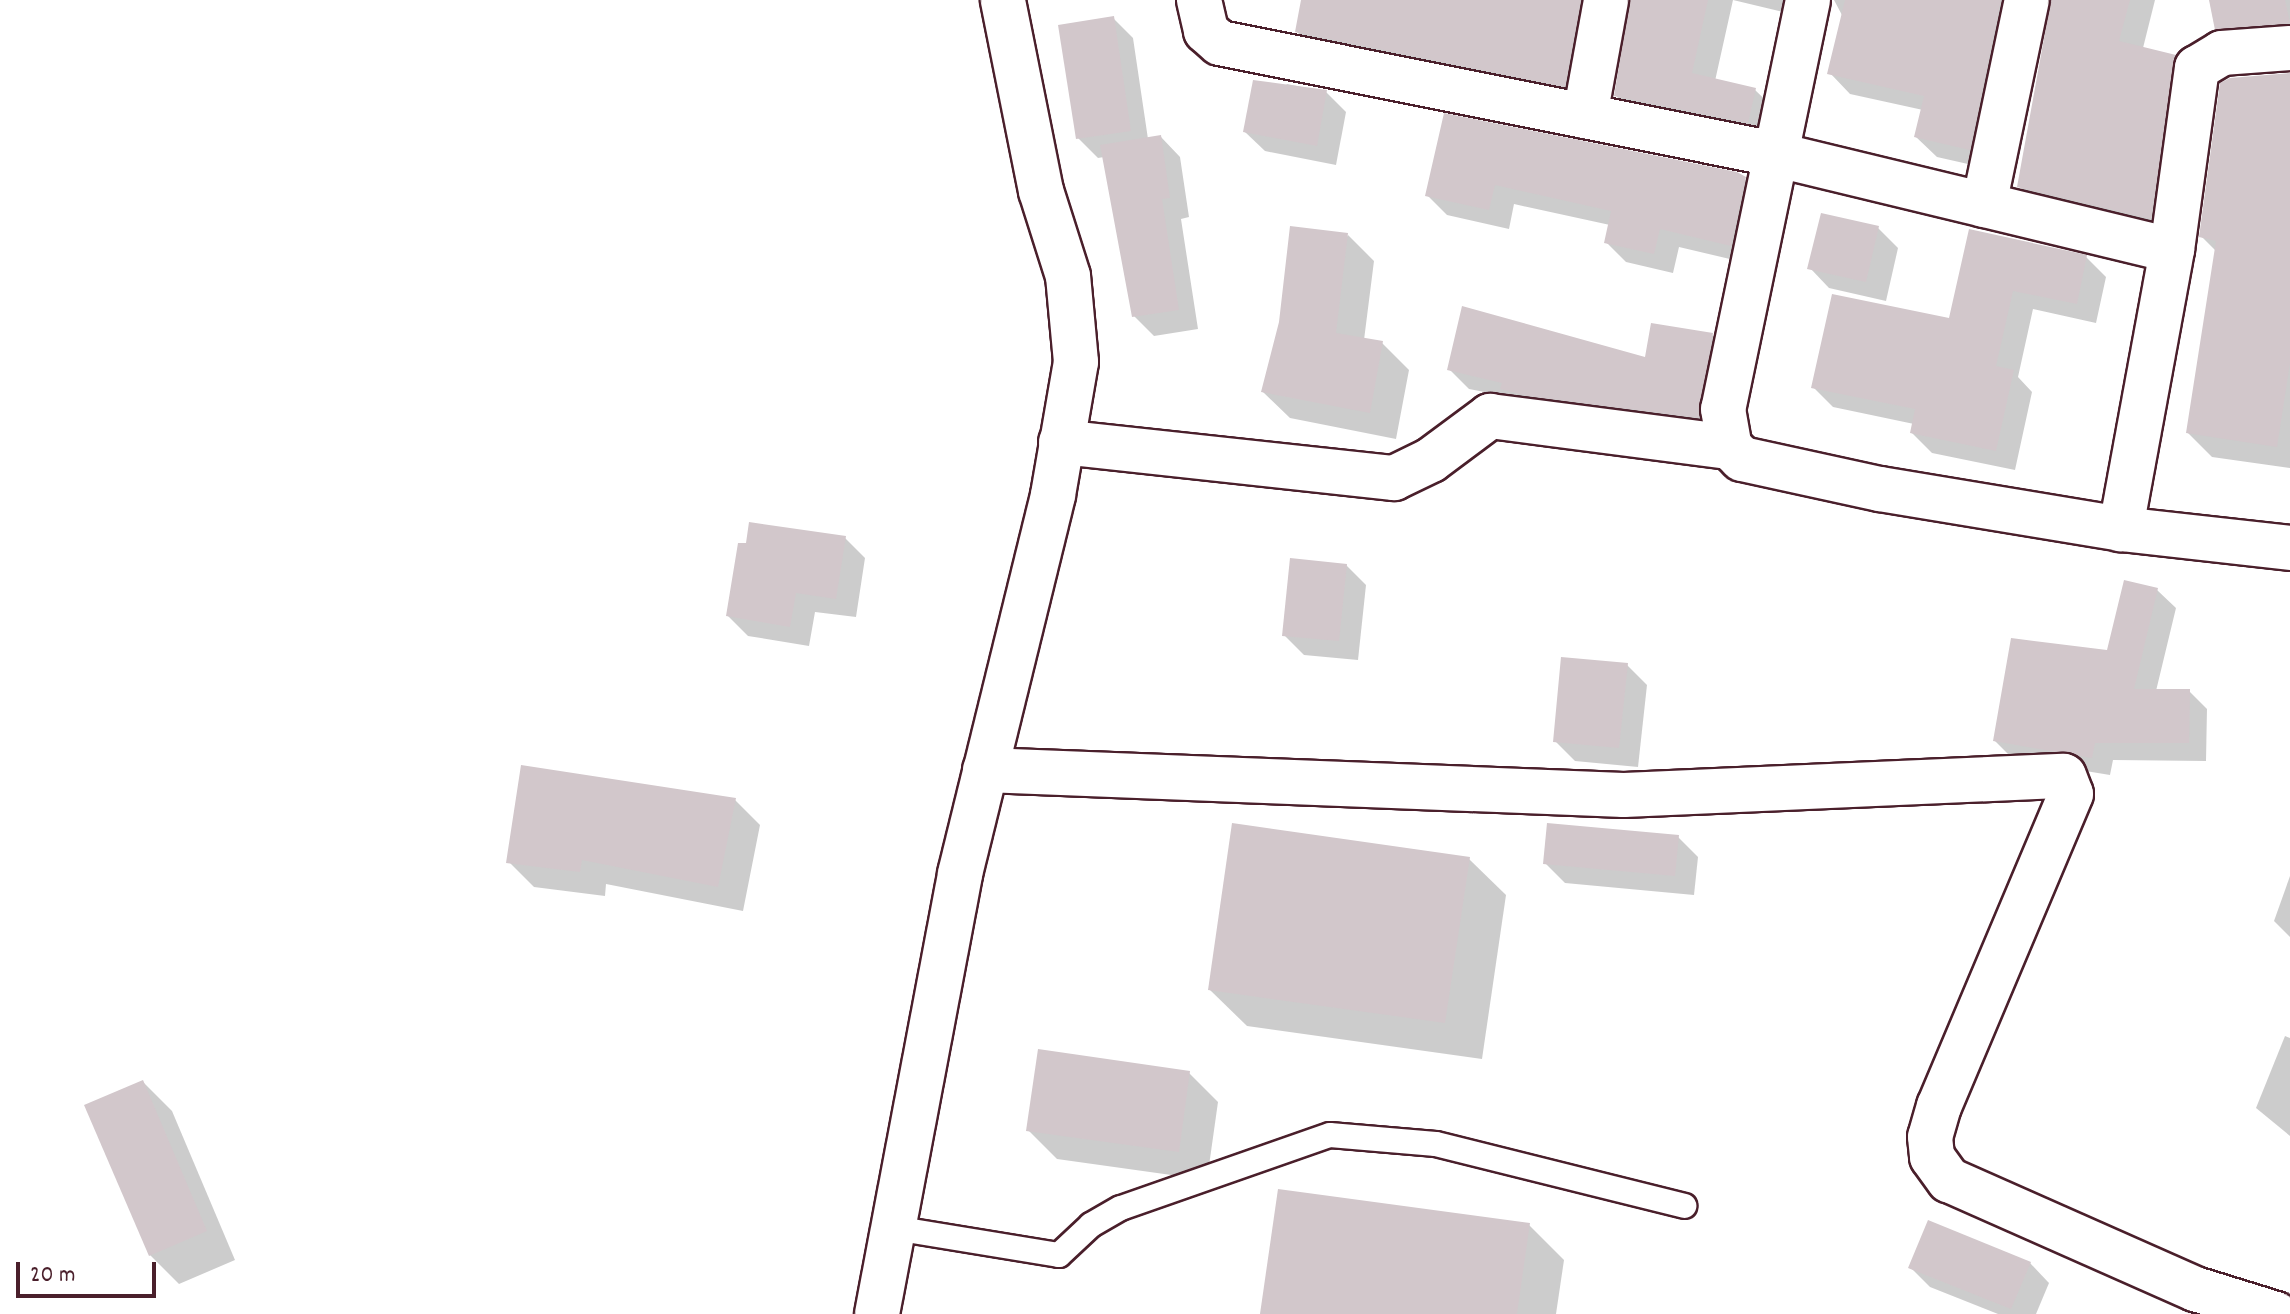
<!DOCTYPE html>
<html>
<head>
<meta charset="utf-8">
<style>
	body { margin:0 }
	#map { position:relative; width:2290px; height:1314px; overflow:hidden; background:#fff; font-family:Dekko,sans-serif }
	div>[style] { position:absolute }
	.shadow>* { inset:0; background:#0003 }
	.building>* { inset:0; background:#d2c7cb }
	.roads { filter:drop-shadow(2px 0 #4a1f2b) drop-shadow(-2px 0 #4a1f2b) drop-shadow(0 2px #4a1f2b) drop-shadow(0 -2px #4a1f2b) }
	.lane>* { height:24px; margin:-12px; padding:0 12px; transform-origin:12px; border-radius:12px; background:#fff }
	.street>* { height:44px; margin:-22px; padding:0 22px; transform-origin:22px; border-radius:22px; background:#fff }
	span { translate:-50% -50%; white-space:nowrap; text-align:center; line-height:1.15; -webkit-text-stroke:6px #fff; paint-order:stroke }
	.scale { position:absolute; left:16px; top:1262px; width:140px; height:36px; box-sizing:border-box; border:4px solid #4a1f2b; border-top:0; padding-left:10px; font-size:24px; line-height:28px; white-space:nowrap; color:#4a1f2b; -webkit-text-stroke:6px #fff; paint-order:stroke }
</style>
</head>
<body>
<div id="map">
	<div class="shadow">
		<div style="clip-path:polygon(1303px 0,1615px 0,1585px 106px,1318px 52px,1297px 32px)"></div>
		<div style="clip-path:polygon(1632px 0,1820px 0,1804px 17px,1733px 0,1715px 81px,1755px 90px,1776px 110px,1768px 143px,1637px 116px,1616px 96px)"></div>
		<div style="clip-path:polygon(1834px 0,2036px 0,1990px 169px,1937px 157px,1916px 137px,1923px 110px,1850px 94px,1830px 73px,1843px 17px)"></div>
		<div style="clip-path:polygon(2053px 0,2155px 0,2143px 48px,2175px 56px,2196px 77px,2171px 238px,2040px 207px,2019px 186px)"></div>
		<div style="clip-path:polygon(2211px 0,2290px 0,2290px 45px,2237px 49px,2217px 29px)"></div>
		<div style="clip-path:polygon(1113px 18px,1133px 38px,1148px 139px,1161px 137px,1180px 157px,1189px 217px,1181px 219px,1198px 329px,1154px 336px,1134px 316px,1104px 157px,1098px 158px,1078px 138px)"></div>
		<div style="clip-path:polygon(2290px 75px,2290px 468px,2212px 457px,2188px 433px,2216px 251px,2201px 236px)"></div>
		<div style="clip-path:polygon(1287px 84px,1326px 92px,1346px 112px,1336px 165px,1265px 151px,1245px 132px)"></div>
		<div style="clip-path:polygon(1446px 116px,1745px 179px,1765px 199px,1751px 264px,1679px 247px,1673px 273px,1626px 262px,1606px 242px,1610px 225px,1514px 204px,1509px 229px,1447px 215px,1427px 195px)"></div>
		<div style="clip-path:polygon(1878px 228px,1898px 248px,1886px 301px,1829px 288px,1810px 268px)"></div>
		<div style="clip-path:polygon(1971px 231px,2086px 257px,2106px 277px,2096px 323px,2033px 309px,2018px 377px,2032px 392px,2015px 470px,1932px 453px,1912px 433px,1914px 424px,1833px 407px,1813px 387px,1951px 321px)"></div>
		<div style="clip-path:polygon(1348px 235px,1374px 261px,1364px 340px,1382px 343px,1409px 370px,1396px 439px,1290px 418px,1263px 392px)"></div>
		<div style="clip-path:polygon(1712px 335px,1732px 355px,1719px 437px,1469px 389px,1449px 369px,1647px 360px)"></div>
		<div style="clip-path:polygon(845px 538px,865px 558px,856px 617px,815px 612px,809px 646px,748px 636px,728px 616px)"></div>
		<div style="clip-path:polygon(1346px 565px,1366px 585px,1358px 660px,1304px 655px,1284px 635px)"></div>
		<div style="clip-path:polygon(2157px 590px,2176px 608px,2156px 691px,2189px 691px,2207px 709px,2206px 761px,2113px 760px,2110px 775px,2013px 759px,1995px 741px,2108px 652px)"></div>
		<div style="clip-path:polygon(1627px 665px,1647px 685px,1638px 767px,1575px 761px,1555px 741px)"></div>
		<div style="clip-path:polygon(735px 800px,760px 825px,743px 911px,606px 884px,605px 896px,534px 887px,509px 862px)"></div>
		<div style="clip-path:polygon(1678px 837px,1698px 857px,1694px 895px,1565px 883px,1545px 863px)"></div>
		<div style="clip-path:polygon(1469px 859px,1506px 895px,1482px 1059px,1247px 1026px,1210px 990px)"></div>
		<div style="clip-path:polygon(2290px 876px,2290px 937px,2274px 921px)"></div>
		<div style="clip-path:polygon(2285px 1036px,2290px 1038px,2290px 1136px,2256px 1108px)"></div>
		<div style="clip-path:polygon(1189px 1073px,1218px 1102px,1207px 1180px,1057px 1159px,1028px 1130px)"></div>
		<div style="clip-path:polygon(143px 1082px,172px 1111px,235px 1260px,179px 1284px,150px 1255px)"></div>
		<div style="clip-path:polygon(1529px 1225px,1564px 1260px,1556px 1314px,1262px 1314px)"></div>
		<div style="clip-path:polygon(2030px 1263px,2049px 1283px,2036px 1314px,1998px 1314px,1930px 1287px,1910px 1267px)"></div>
	</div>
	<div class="building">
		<div style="clip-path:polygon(1301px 0,1581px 0,1565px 87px,1295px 32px)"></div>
		<div style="clip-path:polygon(1630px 0,1708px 0,1692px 73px,1756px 88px,1748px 123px,1614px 96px)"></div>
		<div style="clip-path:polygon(1845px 0,2001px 0,1970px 150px,1914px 137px,1924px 96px,1827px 74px)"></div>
		<div style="clip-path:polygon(2051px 0,2130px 0,2119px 41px,2176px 55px,2151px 219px,2017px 187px)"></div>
		<div style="clip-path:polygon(2209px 0,2285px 0,2290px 23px,2215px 30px)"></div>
		<div style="clip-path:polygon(1114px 16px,1131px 131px,1076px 139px,1058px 25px)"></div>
		<div style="clip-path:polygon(2290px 73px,2290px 363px,2277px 447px,2186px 433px,2216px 241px,2199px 237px,2220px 83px,2230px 78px)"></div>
		<div style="clip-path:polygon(1253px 80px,1327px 90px,1317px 146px,1243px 132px)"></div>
		<div style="clip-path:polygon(1444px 113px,1737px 172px,1746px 177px,1731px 246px,1660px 229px,1654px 254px,1604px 243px,1611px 211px,1495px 185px,1489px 210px,1425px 196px)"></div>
		<div style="clip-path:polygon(1161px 135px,1170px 198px,1162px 199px,1179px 310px,1132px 317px,1100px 145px)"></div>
		<div style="clip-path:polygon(1821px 213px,1879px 226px,1866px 282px,1807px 269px)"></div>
		<div style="clip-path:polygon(1290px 226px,1348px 233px,1336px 333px,1383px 341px,1370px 413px,1261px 392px,1279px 322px)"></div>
		<div style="clip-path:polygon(1969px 229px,2087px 255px,2077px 304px,2013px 291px,1996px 366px,2014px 370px,1996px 451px,1910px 433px,1915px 409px,1811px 388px,1832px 294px,1949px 318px)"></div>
		<div style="clip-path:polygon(1462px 306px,1645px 357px,1651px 323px,1713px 333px,1699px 418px,1528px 396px,1500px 389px,1502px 383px,1447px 370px)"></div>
		<div style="clip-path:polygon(749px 522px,846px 536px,836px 599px,796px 593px,790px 627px,726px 616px,738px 543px,746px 543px)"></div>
		<div style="clip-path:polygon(1290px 558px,1347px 564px,1339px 641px,1282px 636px)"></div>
		<div style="clip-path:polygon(2124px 580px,2158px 588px,2134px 689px,2190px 689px,2189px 743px,2095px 743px,2092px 758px,1993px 741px,2011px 638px,2107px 650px)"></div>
		<div style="clip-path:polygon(1561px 657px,1628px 663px,1619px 748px,1553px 742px)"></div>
		<div style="clip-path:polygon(521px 765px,736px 798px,718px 887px,582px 860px,580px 872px,506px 863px)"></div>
		<div style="clip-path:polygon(1232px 823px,1470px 857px,1445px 1023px,1208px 990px)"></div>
		<div style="clip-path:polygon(1547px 823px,1679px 835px,1675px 876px,1543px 864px)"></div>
		<div style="clip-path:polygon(1038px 1049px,1190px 1071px,1179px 1152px,1026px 1131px)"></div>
		<div style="clip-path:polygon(143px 1080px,207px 1231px,149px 1256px,84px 1105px)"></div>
		<div style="clip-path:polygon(1278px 1189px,1530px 1223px,1517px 1314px,1260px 1314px)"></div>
		<div style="clip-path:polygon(1928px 1220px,2031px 1262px,2011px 1309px,1908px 1268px)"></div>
	</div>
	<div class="roads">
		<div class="lane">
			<div style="left:894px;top:1228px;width:167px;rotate:9.3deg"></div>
			<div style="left:1059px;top:1255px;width:44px;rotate:-43.2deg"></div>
			<div style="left:1091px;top:1225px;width:34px;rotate:-30deg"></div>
			<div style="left:1121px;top:1208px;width:221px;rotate:-19.3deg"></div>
			<div style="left:1330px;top:1135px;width:106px;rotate:4.9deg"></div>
			<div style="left:1436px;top:1144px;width:256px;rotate:14deg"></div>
		</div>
		<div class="street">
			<div style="left:1199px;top:0;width:32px;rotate:77deg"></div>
			<div style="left:1206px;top:31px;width:18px;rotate:41deg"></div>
			<div style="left:1220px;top:43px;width:565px;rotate:11.33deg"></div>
			<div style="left:1774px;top:154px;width:409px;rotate:13.6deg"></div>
			<div style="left:2172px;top:250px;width:284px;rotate:100.4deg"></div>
			<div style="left:1808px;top:0;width:418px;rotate:101.7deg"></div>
			<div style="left:1723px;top:409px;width:39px;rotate:80deg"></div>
			<div style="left:1730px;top:447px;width:17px;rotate:45deg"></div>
			<div style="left:1742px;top:459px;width:141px;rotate:12.3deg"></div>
			<div style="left:1880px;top:489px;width:244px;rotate:9.4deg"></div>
			<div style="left:2121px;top:529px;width:170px;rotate:6.4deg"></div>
			<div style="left:1585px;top:116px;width:118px;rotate:-79.7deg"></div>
			<div style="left:1984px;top:205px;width:209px;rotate:-78.2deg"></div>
			<div style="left:2172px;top:250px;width:184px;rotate:-82.2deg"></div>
			<div style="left:2197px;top:68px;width:29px;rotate:-31deg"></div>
			<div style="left:2222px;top:53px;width:68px;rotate:-4.2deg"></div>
			<div style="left:1061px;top:442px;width:335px;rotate:6.2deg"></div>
			<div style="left:1394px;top:478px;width:41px;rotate:-25.9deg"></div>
			<div style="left:1431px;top:460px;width:74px;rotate:-36.7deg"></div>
			<div style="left:1490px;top:416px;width:242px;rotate:7.4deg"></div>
			<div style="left:985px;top:770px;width:639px;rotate:2.24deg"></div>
			<div style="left:1624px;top:795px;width:440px;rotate:-2.5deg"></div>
			<div style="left:2064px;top:776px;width:19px;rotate:69deg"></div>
			<div style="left:2071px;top:794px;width:339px;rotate:112.9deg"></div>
			<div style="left:1939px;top:1106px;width:32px;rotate:106deg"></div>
			<div style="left:1930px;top:1137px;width:20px;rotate:84deg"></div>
			<div style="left:1932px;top:1157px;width:29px;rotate:54deg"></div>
			<div style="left:1949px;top:1180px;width:269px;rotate:23.9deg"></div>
			<div style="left:2195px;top:1289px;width:85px;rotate:17.2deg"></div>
			<div style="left:877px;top:1314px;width:448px;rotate:-79.3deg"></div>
			<div style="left:960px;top:874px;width:390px;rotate:-76.2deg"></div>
			<div style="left:1053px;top:495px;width:135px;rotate:-80.2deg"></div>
			<div style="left:1076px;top:362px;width:86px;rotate:-95.3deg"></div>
			<div style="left:1068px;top:276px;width:89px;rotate:-107.6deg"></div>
			<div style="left:1041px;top:191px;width:195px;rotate:-101.3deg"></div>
		</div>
	</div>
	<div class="scale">20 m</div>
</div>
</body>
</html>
